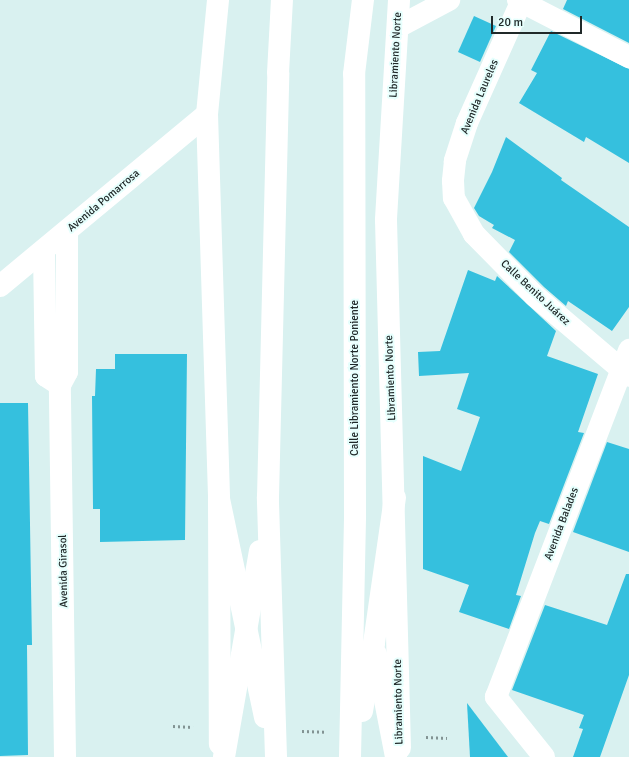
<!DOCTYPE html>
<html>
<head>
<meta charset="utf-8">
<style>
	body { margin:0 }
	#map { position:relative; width:629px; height:757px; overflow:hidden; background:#d9f1f0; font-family:Signika,sans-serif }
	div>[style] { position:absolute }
	.building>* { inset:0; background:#35c0de }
	.path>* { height:2.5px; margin-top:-1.25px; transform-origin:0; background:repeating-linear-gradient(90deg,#829393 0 2px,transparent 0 5px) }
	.minor>* { height:22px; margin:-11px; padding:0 11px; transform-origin:11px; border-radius:11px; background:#fff }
	.tertiary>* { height:22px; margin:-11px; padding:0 11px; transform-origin:11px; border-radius:11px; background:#fff }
	.trunk>* { height:22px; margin:-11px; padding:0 11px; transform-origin:11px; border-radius:11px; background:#fff }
	span { translate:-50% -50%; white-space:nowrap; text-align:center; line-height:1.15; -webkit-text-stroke:4px #e6fffd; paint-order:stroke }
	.street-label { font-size:11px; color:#202929 }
	.scale { position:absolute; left:491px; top:16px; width:91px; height:18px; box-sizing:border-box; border:2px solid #202929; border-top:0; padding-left:5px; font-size:12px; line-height:14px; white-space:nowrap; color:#202929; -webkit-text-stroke:3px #e6fffd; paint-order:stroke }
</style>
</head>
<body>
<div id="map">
	<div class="building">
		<div style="clip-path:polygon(567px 0,629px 0,629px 43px,563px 9px)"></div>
		<div style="clip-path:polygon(474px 16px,496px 26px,480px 62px,458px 52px)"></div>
		<div style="clip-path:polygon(551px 31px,629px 69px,629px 163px,586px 137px,584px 142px,519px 103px,537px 73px,531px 70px)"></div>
		<div style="clip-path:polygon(506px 137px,562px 178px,561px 180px,629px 227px,629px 307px,612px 331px,568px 301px,566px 306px,544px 287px,509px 252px,515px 240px,492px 228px,494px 225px,479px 216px,474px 208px,492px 172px)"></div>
		<div style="clip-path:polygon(468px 270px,495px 281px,497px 276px,556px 331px,547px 356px,598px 374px,578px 432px,584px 433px,549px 524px,540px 521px,535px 533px,516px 595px,521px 596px,509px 629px,459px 612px,469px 585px,423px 569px,423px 456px,461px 471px,480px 417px,457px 409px,469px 373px,419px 376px,418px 352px,440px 351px)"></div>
		<div style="clip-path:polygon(115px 354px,187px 354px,185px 540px,100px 542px,100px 509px,93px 509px,92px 396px,95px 396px,96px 369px,115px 369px)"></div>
		<div style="clip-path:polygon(0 403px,28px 403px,32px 645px,27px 645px,28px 755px,0 756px)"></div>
		<div style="clip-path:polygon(607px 442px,629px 449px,629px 552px,573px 532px)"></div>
		<div style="clip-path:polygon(626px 574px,629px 574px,629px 675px,600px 757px,573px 757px,583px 729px,579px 728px,584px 715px,512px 690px,545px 605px,607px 625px)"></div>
		<div style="clip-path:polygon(467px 703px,508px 757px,470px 757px)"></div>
	</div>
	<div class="path">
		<div style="left:173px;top:726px;width:20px;rotate:3deg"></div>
		<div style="left:302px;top:731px;width:23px;rotate:2deg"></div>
		<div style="left:426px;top:737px;width:21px;rotate:3deg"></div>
	</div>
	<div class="minor">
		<div style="left:522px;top:0;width:135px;rotate:114.1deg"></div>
		<div style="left:467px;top:123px;width:40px;rotate:108deg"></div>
		<div style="left:455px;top:161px;width:20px;rotate:96deg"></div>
		<div style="left:453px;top:181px;width:17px;rotate:87deg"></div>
		<div style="left:454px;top:198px;width:41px;rotate:60.9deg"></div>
		<div style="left:474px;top:234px;width:87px;rotate:45.5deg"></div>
		<div style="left:535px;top:296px;width:123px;rotate:40.4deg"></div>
		<div style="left:44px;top:252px;width:124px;rotate:89.1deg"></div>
		<div style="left:46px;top:376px;width:17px;rotate:33deg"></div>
		<div style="left:0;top:286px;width:269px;rotate:-39.7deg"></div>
		<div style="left:65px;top:757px;width:372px;rotate:-90.8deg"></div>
		<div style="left:60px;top:385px;width:15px;rotate:-62deg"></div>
		<div style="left:67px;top:372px;width:140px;rotate:-90deg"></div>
		<div style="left:544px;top:757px;width:77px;rotate:-128.7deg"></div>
		<div style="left:496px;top:697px;width:372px;rotate:-69deg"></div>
	</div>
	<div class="tertiary">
		<div style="left:218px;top:0;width:115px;rotate:95.5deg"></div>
		<div style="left:207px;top:114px;width:385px;rotate:88.2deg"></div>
		<div style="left:219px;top:499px;width:245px;rotate:89.8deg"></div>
		<div style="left:399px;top:0;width:220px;rotate:93.4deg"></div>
		<div style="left:386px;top:220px;width:528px;rotate:88.48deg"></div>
		<div style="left:518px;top:0;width:125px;rotate:27.2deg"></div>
		<div style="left:398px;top:27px;width:58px;rotate:-27.9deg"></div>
	</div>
	<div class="trunk">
		<div style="left:219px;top:499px;width:223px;rotate:78.1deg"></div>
		<div style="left:376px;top:654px;width:105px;rotate:79deg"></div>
		<div style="left:362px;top:711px;width:69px;rotate:-80deg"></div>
		<div style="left:374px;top:643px;width:147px;rotate:-81.8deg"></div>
		<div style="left:224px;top:757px;width:209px;rotate:-80.1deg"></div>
		<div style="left:276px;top:757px;width:260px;rotate:-91.8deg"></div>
		<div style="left:268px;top:497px;width:424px;rotate:-88.6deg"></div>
		<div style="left:278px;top:73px;width:73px;rotate:-86.9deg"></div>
		<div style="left:350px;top:757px;width:241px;rotate:-88.8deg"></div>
		<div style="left:355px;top:516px;width:442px;rotate:-90.1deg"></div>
		<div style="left:354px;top:74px;width:75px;rotate:-83.1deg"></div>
	</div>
	<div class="street-label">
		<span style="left:396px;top:55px;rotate:-87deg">Libramiento Norte</span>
		<span style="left:480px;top:97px;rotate:-67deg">Avenida Laureles</span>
		<span style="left:104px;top:201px;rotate:-40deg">Avenida Pomarrosa</span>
		<span style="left:535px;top:293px;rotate:43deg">Calle Benito Juárez</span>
		<span style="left:355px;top:378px;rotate:-90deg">Calle Libramiento Norte Poniente</span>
		<span style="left:391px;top:378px;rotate:-92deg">Libramiento Norte</span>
		<span style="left:562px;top:524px;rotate:-69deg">Avenida Balades</span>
		<span style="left:64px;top:571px;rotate:-91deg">Avenida Girasol</span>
		<span style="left:399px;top:702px;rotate:-91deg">Libramiento Norte</span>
	</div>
	<div class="scale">20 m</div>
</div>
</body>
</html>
